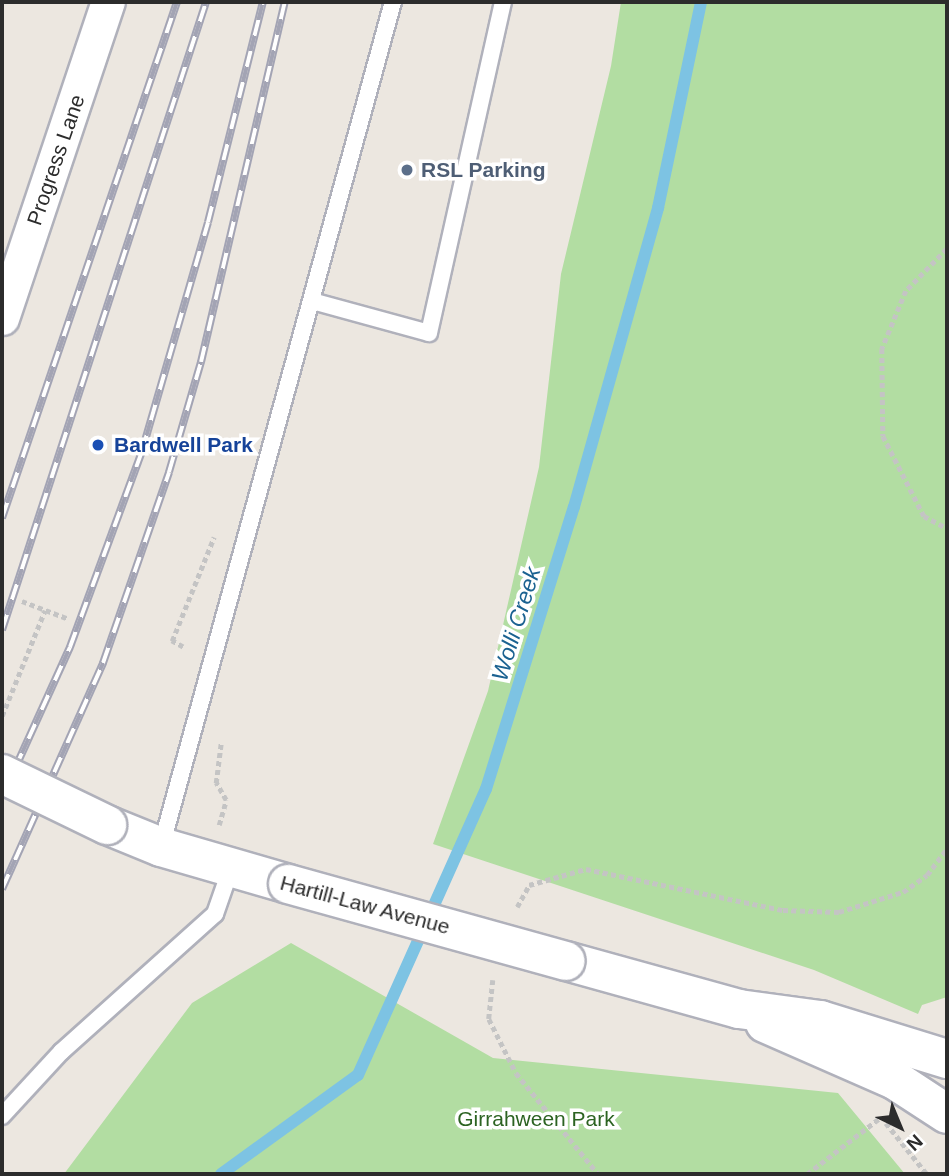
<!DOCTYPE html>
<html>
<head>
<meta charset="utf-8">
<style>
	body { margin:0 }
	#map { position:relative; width:949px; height:1176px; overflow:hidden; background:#ece7e0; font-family:Helvetica,sans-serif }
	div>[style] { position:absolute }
	.green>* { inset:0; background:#b2dda2 }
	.stream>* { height:12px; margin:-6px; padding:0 6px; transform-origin:6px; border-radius:6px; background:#7dc3e3 }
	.path>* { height:4.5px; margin-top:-2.25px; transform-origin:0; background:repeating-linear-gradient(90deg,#c4c4c4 0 5px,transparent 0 8.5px) }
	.roads { filter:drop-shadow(2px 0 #b0b1bb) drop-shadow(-2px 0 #b0b1bb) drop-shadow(0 2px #b0b1bb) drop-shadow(0 -2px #b0b1bb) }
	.lane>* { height:16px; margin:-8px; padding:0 8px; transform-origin:8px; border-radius:8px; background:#fff }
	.street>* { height:33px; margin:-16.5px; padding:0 16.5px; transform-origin:16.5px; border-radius:16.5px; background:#fff }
	.secondary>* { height:38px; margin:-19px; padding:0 19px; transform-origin:19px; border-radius:19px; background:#fff }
	.rail>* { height:8px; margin-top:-4px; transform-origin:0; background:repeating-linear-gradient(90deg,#fff 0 16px,#a3a4b4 0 32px); box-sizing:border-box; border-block:2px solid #a3a4b4 }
	.bridges { filter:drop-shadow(2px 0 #b0b1bb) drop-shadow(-2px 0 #b0b1bb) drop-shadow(0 2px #b0b1bb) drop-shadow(0 -2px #b0b1bb) }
	.secondary-bridge>* { height:38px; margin:-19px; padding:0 19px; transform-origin:19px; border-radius:19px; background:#fff }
	.dots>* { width:19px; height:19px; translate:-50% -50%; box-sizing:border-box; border:4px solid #fff; border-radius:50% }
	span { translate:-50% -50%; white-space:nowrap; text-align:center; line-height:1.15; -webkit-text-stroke:7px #fff; paint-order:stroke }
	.street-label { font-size:21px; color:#2c2c2c }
	.service-label { font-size:21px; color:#4e5e75; font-weight:700 }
	.left { translate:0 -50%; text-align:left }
	.transit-label { font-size:21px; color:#164399; font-weight:700 }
	.park-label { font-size:21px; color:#2c6322 }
	.water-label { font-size:23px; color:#1b6291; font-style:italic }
	.frame { position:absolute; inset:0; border:4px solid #2c2c2c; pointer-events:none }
	.north { position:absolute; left:865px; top:1092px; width:70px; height:70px; -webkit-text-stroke:5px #fff; paint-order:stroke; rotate:137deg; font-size:19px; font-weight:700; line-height:28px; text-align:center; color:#2c2c2c }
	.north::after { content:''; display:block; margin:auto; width:24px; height:32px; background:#2c2c2c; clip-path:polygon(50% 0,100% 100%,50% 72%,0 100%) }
</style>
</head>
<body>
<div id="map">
	<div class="green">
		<div style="clip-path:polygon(621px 2px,947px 2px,947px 997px,922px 1005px,918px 1014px,814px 970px,433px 844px,488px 691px,539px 467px,561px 274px,611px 66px)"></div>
		<div style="clip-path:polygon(291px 943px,493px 1058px,838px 1093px,905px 1174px,64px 1174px,192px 1003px)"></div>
	</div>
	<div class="stream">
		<div style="left:221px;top:1174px;width:169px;rotate:-35.9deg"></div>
		<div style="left:358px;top:1075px;width:313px;rotate:-65.9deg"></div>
		<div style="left:486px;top:789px;width:295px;rotate:-72.7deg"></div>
		<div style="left:574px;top:507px;width:311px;rotate:-74.3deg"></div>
		<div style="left:658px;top:208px;width:210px;rotate:-78.2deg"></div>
	</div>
	<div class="path">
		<div style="left:947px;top:249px;width:59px;rotate:134.3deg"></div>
		<div style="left:906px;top:291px;width:63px;rotate:112.5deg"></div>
		<div style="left:882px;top:349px;width:87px;rotate:89.3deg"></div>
		<div style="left:883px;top:436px;width:90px;rotate:62.9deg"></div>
		<div style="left:924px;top:516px;width:26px;rotate:28deg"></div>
		<div style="left:22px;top:601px;width:50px;rotate:21deg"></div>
		<div style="left:183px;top:647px;width:13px;rotate:-151deg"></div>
		<div style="left:172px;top:641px;width:112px;rotate:-68deg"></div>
		<div style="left:2px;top:716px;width:114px;rotate:-67.9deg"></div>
		<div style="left:219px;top:825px;width:26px;rotate:-74deg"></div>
		<div style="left:226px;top:800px;width:20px;rotate:-120deg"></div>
		<div style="left:216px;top:783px;width:40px;rotate:-82.9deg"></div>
		<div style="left:517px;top:907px;width:25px;rotate:-61deg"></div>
		<div style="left:529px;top:885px;width:59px;rotate:-15.7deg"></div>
		<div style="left:586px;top:869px;width:201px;rotate:11.8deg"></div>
		<div style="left:783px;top:910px;width:56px;rotate:2deg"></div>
		<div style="left:839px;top:912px;width:67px;rotate:-17.4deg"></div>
		<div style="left:903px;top:892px;width:29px;rotate:-35deg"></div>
		<div style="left:927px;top:875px;width:34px;rotate:-53deg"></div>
		<div style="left:493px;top:980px;width:39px;rotate:96deg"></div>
		<div style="left:489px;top:1019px;width:60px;rotate:63.4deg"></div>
		<div style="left:516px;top:1073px;width:130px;rotate:50.9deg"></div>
		<div style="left:886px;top:1123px;width:65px;rotate:51.2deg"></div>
		<div style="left:807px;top:1174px;width:93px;rotate:-37.6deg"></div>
	</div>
	<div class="roads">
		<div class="lane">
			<div style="left:312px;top:301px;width:121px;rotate:15.3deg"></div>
			<div style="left:429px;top:333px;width:339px;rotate:-77.4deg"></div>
			<div style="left:161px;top:847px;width:876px;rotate:-74.65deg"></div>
			<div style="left:2px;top:1116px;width:87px;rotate:-47.3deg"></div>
			<div style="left:61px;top:1052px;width:207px;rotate:-41.9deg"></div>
			<div style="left:215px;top:914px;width:49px;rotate:-70.8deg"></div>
		</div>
		<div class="street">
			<div style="left:2px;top:318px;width:333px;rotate:-71.5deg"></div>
		</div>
		<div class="secondary">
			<div style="left:107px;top:825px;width:58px;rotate:22.2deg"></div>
			<div style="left:161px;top:847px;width:132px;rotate:16.2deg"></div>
			<div style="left:566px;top:961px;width:180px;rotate:15.5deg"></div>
			<div style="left:739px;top:1009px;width:82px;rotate:7.7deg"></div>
			<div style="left:820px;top:1020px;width:133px;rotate:17.1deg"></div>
			<div style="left:765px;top:1023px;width:142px;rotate:23.7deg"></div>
			<div style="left:895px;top:1080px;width:62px;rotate:33.2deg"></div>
		</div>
	</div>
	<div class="rail">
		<div style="left:2px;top:518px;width:545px;rotate:-71.27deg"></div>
		<div style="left:2px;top:630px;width:660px;rotate:-72deg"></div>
		<div style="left:2px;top:797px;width:165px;rotate:-65.6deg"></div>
		<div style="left:70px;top:647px;width:209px;rotate:-69.8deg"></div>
		<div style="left:142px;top:451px;width:238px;rotate:-73.9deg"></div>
		<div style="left:208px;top:222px;width:227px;rotate:-76deg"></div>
		<div style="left:2px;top:889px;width:248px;rotate:-65.9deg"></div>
		<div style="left:103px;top:663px;width:202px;rotate:-70.9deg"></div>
		<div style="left:169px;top:472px;width:115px;rotate:-73.8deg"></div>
		<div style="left:201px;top:362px;width:370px;rotate:-76.9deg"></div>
	</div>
	<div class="bridges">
		<div class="secondary-bridge">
			<div style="left:2px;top:774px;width:117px;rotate:25.9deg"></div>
			<div style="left:288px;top:884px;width:288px;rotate:15.5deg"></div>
		</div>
	</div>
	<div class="dots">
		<div style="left:407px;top:170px;background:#5c6f8a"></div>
		<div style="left:98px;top:445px;background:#1a4fb4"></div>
	</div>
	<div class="street-label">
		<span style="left:56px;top:160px;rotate:-71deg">Progress Lane</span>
		<span style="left:365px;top:905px;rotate:15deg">Hartill-Law Avenue</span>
	</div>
	<div class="service-label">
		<span class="left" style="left:421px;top:170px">RSL Parking</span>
	</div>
	<div class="transit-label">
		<span class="left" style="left:114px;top:445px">Bardwell Park</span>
	</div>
	<div class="park-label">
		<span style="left:536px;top:1119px">Girrahween Park</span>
	</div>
	<div class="water-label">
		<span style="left:516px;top:624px;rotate:-73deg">Wolli Creek</span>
	</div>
	<div class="frame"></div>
	<div class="north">N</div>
</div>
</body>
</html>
